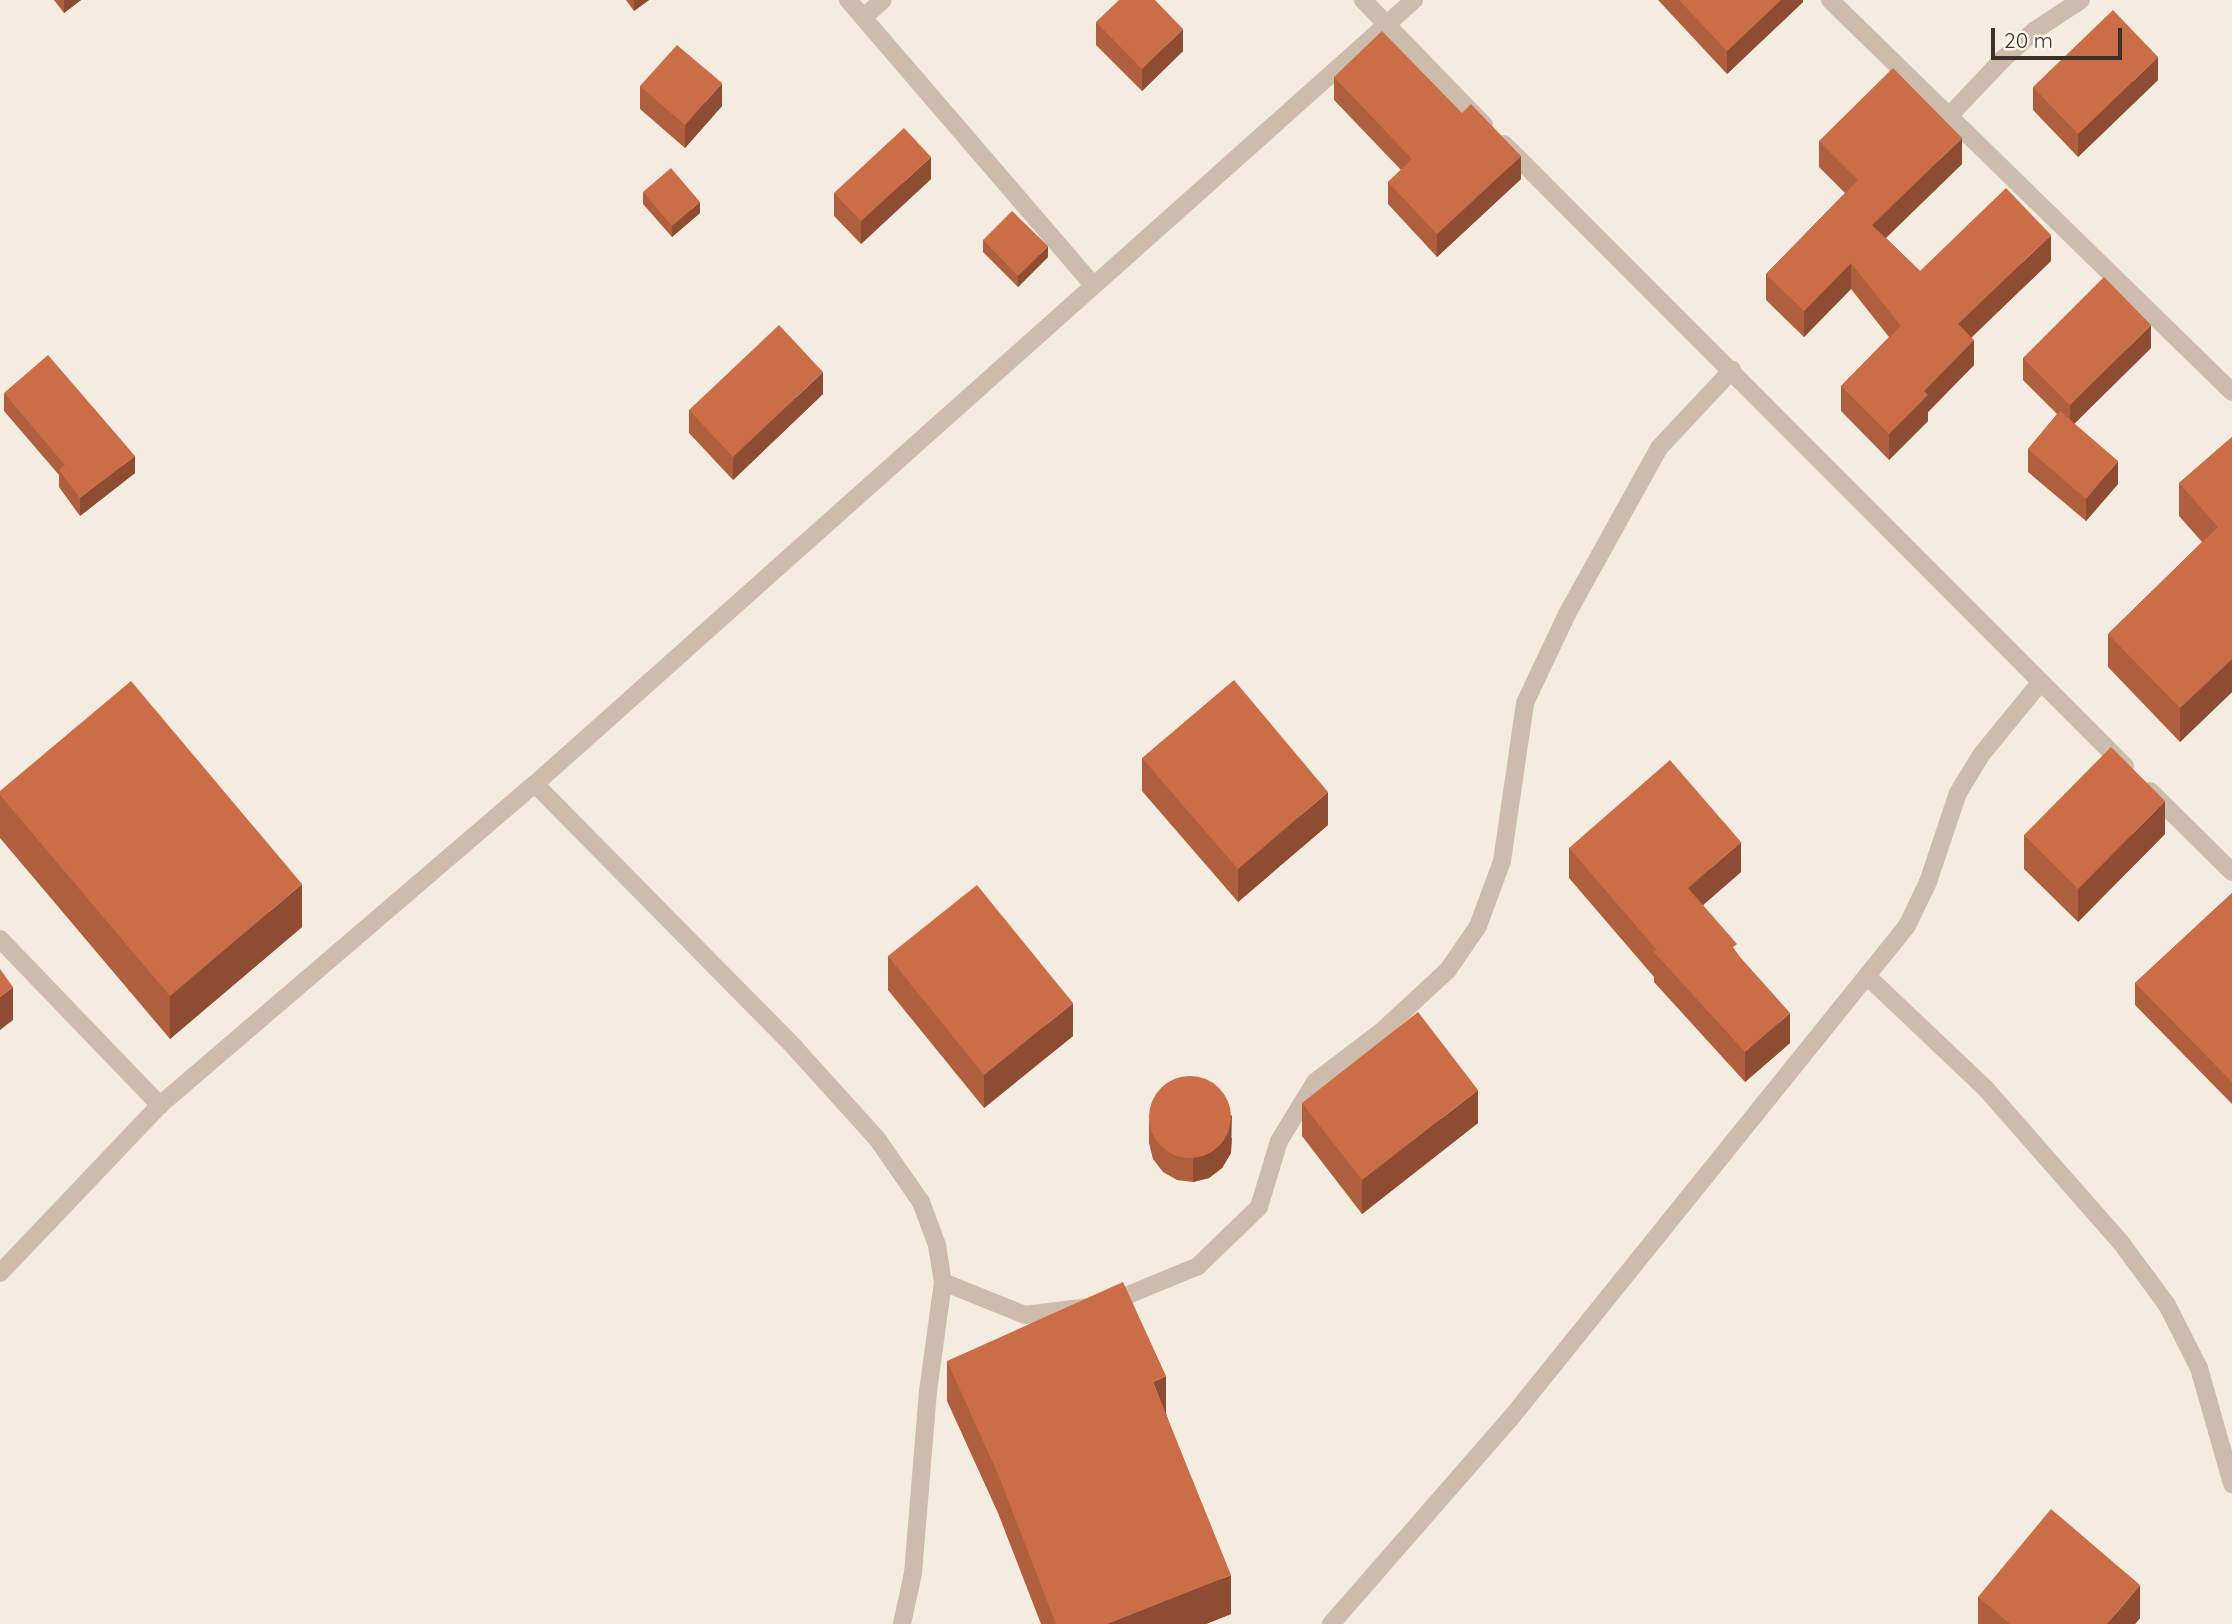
<!DOCTYPE html>
<html>
<head>
<meta charset="utf-8">
<style>
	body { margin:0 }
	#map { position:relative; width:2232px; height:1624px; overflow:hidden; background:#f4ece0; font-family:Quicksand,sans-serif }
	div>[style] { position:absolute }
	.street>* { height:18px; margin:-9px; padding:0 9px; transform-origin:9px; border-radius:9px; background:#cdbcab }
	.wall>* { inset:0; background:#af5f3e }
	.shaded-wall>* { inset:0; background:#8e4d32 }
	.building>* { inset:0; background:#cb6e48 }
	.round { border-radius:50% }
	span { translate:-50% -50%; white-space:nowrap; text-align:center; line-height:1.15; -webkit-text-stroke:5px #fbf5ed; paint-order:stroke }
	.scale { position:absolute; left:1991px; top:28px; width:131px; height:32px; box-sizing:border-box; border:4px solid #3b302a; border-top:0; padding-left:9px; font-size:21px; line-height:24px; white-space:nowrap; color:#3b302a; -webkit-text-stroke:5px #fbf5ed; paint-order:stroke }
</style>
</head>
<body>
<div id="map">
	<div class="street">
		<div style="left:848px;top:0;width:376px;rotate:49.3deg"></div>
		<div style="left:1363px;top:0;width:174px;rotate:45.9deg"></div>
		<div style="left:1830px;top:0;width:561px;rotate:44.28deg"></div>
		<div style="left:864px;top:17px;width:25px;rotate:-42deg"></div>
		<div style="left:1951px;top:114px;width:74px;rotate:-46.6deg"></div>
		<div style="left:2002px;top:60px;width:43px;rotate:-42.2deg"></div>
		<div style="left:2034px;top:31px;width:56px;rotate:-33.4deg"></div>
		<div style="left:1504px;top:144px;width:879px;rotate:45.05deg"></div>
		<div style="left:535px;top:784px;width:371px;rotate:45.4deg"></div>
		<div style="left:795px;top:1048px;width:124px;rotate:47.9deg"></div>
		<div style="left:878px;top:1140px;width:75px;rotate:55.3deg"></div>
		<div style="left:921px;top:1202px;width:46px;rotate:69.6deg"></div>
		<div style="left:937px;top:1245px;width:37px;rotate:81deg"></div>
		<div style="left:943px;top:1282px;width:110px;rotate:97.8deg"></div>
		<div style="left:928px;top:1391px;width:183px;rotate:94.7deg"></div>
		<div style="left:913px;top:1573px;width:52px;rotate:102.2deg"></div>
		<div style="left:2150px;top:791px;width:115px;rotate:44.6deg"></div>
		<div style="left:0;top:939px;width:231px;rotate:46.1deg"></div>
		<div style="left:1867px;top:976px;width:164px;rotate:43.5deg"></div>
		<div style="left:1986px;top:1089px;width:206px;rotate:48.7deg"></div>
		<div style="left:2122px;top:1244px;width:76px;rotate:53.6deg"></div>
		<div style="left:2167px;top:1305px;width:71px;rotate:63.1deg"></div>
		<div style="left:2199px;top:1368px;width:121px;rotate:74.1deg"></div>
		<div style="left:0;top:1273px;width:232px;rotate:-46.4deg"></div>
		<div style="left:160px;top:1105px;width:494px;rotate:-40.6deg"></div>
		<div style="left:535px;top:784px;width:1178px;rotate:-41.73deg"></div>
		<div style="left:943px;top:1282px;width:88px;rotate:21.9deg"></div>
		<div style="left:1025px;top:1315px;width:80px;rotate:-7.2deg"></div>
		<div style="left:1104px;top:1305px;width:102px;rotate:-22.5deg"></div>
		<div style="left:1198px;top:1266px;width:85px;rotate:-44deg"></div>
		<div style="left:1259px;top:1207px;width:69px;rotate:-73.1deg"></div>
		<div style="left:1279px;top:1141px;width:69px;rotate:-58.6deg"></div>
		<div style="left:1315px;top:1082px;width:84px;rotate:-37.3deg"></div>
		<div style="left:1382px;top:1031px;width:90px;rotate:-42.7deg"></div>
		<div style="left:1448px;top:970px;width:53px;rotate:-55.7deg"></div>
		<div style="left:1478px;top:926px;width:69px;rotate:-69.7deg"></div>
		<div style="left:1502px;top:861px;width:160px;rotate:-81.7deg"></div>
		<div style="left:1525px;top:703px;width:98px;rotate:-64.7deg"></div>
		<div style="left:1567px;top:614px;width:190px;rotate:-61deg"></div>
		<div style="left:1659px;top:448px;width:107px;rotate:-46.9deg"></div>
		<div style="left:1331px;top:1624px;width:272px;rotate:-48.9deg"></div>
		<div style="left:1510px;top:1419px;width:633px;rotate:-51.16deg"></div>
		<div style="left:1907px;top:926px;width:49px;rotate:-64.5deg"></div>
		<div style="left:1928px;top:882px;width:94px;rotate:-71.4deg"></div>
		<div style="left:1958px;top:793px;width:44px;rotate:-58.8deg"></div>
		<div style="left:1981px;top:755px;width:93px;rotate:-50.7deg"></div>
	</div>
	<div class="wall">
		<div style="clip-path:polygon(54px 0,81px 0,64px 13px)"></div>
		<div style="clip-path:polygon(626px 0,649px 0,634px 11px)"></div>
		<div style="clip-path:polygon(1658px 0,1803px 0,1803px 2px,1727px 74px)"></div>
		<div style="clip-path:polygon(1096px 22px,1183px 51px,1142px 91px,1096px 45px)"></div>
		<div style="clip-path:polygon(1334px 77px,1462px 113px,1521px 179px,1437px 257px,1388px 204px,1388px 182px,1401px 170px,1334px 100px)"></div>
		<div style="clip-path:polygon(2158px 80px,2078px 157px,2033px 110px,2033px 87px)"></div>
		<div style="clip-path:polygon(640px 86px,722px 106px,685px 148px,640px 109px)"></div>
		<div style="clip-path:polygon(1819px 141px,1962px 164px,1886px 238px,1920px 271px,2051px 261px,1972px 337px,1974px 365px,1928px 412px,1928px 421px,1889px 460px,1841px 411px,1841px 386px,1889px 337px,1851px 289px,1804px 337px,1766px 300px,1766px 274px,1845px 193px,1819px 167px)"></div>
		<div style="clip-path:polygon(931px 179px,861px 244px,834px 216px,834px 193px)"></div>
		<div style="clip-path:polygon(643px 192px,700px 213px,672px 237px,643px 204px)"></div>
		<div style="clip-path:polygon(983px 240px,1048px 257px,1018px 287px,983px 252px)"></div>
		<div style="clip-path:polygon(2151px 348px,2074px 424px,2118px 484px,2086px 521px,2028px 472px,2028px 449px,2057px 414px,2023px 380px,2023px 358px)"></div>
		<div style="clip-path:polygon(4px 393px,135px 473px,80px 516px,59px 487px,59px 475px,4px 411px)"></div>
		<div style="clip-path:polygon(823px 394px,733px 480px,689px 433px,689px 410px)"></div>
		<div style="clip-path:polygon(2232px 437px,2232px 692px,2180px 742px,2108px 667px,2108px 634px,2202px 542px,2179px 516px,2179px 483px)"></div>
		<div style="clip-path:polygon(1142px 758px,1328px 825px,1238px 902px,1142px 791px)"></div>
		<div style="clip-path:polygon(0 791px,302px 927px,170px 1039px,0 838px)"></div>
		<div style="clip-path:polygon(2165px 834px,2078px 922px,2024px 869px,2024px 835px)"></div>
		<div style="clip-path:polygon(1569px 848px,1741px 872px,1703px 905px,1737px 953px,1790px 1043px,1745px 1082px,1654px 982px,1654px 977px,1569px 878px)"></div>
		<div style="clip-path:polygon(2232px 893px,2232px 1104px,2135px 1005px,2135px 983px)"></div>
		<div style="clip-path:polygon(888px 956px,1073px 1036px,984px 1108px,888px 990px)"></div>
		<div style="clip-path:polygon(1302px 1103px,1478px 1123px,1362px 1214px,1302px 1136px)"></div>
		<div style="clip-path:polygon(1149px 1120px,1232px 1138px,1231px 1153px,1222px 1168px,1209px 1178px,1193px 1182px,1177px 1180px,1163px 1172px,1153px 1159px,1149px 1143px)"></div>
		<div style="clip-path:polygon(947px 1361px,1166px 1413px,1231px 1614px,1206px 1624px,1041px 1624px,998px 1513px,947px 1401px)"></div>
		<div style="clip-path:polygon(1978px 1597px,2140px 1618px,2135px 1624px,1978px 1624px)"></div>
	</div>
	<div class="shaded-wall">
		<div style="clip-path:polygon(64px 0,81px 0,64px 13px)"></div>
		<div style="clip-path:polygon(634px 0,649px 0,634px 11px)"></div>
		<div style="clip-path:polygon(1781px 0,1803px 0,1803px 2px,1727px 74px,1727px 51px)"></div>
		<div style="clip-path:polygon(1183px 29px,1183px 51px,1142px 91px,1142px 69px)"></div>
		<div style="clip-path:polygon(2158px 57px,2158px 80px,2078px 157px,2078px 134px)"></div>
		<div style="clip-path:polygon(722px 83px,722px 106px,685px 148px,685px 125px)"></div>
		<div style="clip-path:polygon(1962px 138px,1962px 164px,1872px 251px,1872px 225px)"></div>
		<div style="clip-path:polygon(1521px 156px,1521px 179px,1437px 257px,1437px 234px)"></div>
		<div style="clip-path:polygon(931px 157px,931px 179px,861px 244px,861px 221px)"></div>
		<div style="clip-path:polygon(700px 202px,700px 213px,672px 237px,672px 226px)"></div>
		<div style="clip-path:polygon(2051px 235px,2051px 261px,1958px 350px,1958px 324px)"></div>
		<div style="clip-path:polygon(1048px 246px,1048px 257px,1018px 287px,1018px 276px)"></div>
		<div style="clip-path:polygon(1851px 263px,1851px 289px,1804px 337px,1804px 311px)"></div>
		<div style="clip-path:polygon(2151px 325px,2151px 348px,2070px 428px,2070px 405px)"></div>
		<div style="clip-path:polygon(1974px 340px,1974px 365px,1928px 412px,1928px 421px,1889px 460px,1889px 434px,1924px 391px)"></div>
		<div style="clip-path:polygon(823px 372px,823px 394px,733px 480px,733px 457px)"></div>
		<div style="clip-path:polygon(135px 456px,135px 473px,80px 516px,80px 498px)"></div>
		<div style="clip-path:polygon(2118px 461px,2118px 484px,2086px 521px,2086px 499px)"></div>
		<div style="clip-path:polygon(2232px 659px,2232px 692px,2180px 742px,2180px 708px)"></div>
		<div style="clip-path:polygon(1328px 792px,1328px 825px,1238px 902px,1238px 869px)"></div>
		<div style="clip-path:polygon(2165px 801px,2165px 834px,2078px 922px,2078px 889px)"></div>
		<div style="clip-path:polygon(1741px 842px,1741px 872px,1688px 918px,1688px 888px)"></div>
		<div style="clip-path:polygon(302px 884px,302px 927px,170px 1039px,170px 996px)"></div>
		<div style="clip-path:polygon(13px 987px,13px 1020px,0 1030px,0 997px)"></div>
		<div style="clip-path:polygon(1073px 1003px,1073px 1036px,984px 1108px,984px 1075px)"></div>
		<div style="clip-path:polygon(1790px 1013px,1790px 1043px,1745px 1082px,1745px 1052px)"></div>
		<div style="clip-path:polygon(1478px 1090px,1478px 1123px,1362px 1214px,1362px 1180px)"></div>
		<div style="clip-path:polygon(1232px 1115px,1231px 1153px,1222px 1168px,1209px 1178px,1193px 1182px,1193px 1159px)"></div>
		<div style="clip-path:polygon(1166px 1376px,1166px 1416px,1153px 1382px)"></div>
		<div style="clip-path:polygon(1231px 1575px,1231px 1614px,1206px 1624px,1107px 1624px)"></div>
		<div style="clip-path:polygon(2140px 1585px,2140px 1618px,2135px 1624px,2107px 1624px)"></div>
	</div>
	<div class="building">
		<div style="clip-path:polygon(1119px 0,1155px 0,1183px 29px,1142px 69px,1096px 22px)"></div>
		<div style="clip-path:polygon(1679px 0,1781px 0,1727px 51px)"></div>
		<div style="clip-path:polygon(2113px 10px,2158px 57px,2078px 134px,2033px 87px)"></div>
		<div style="clip-path:polygon(1382px 31px,1462px 113px,1471px 104px,1521px 156px,1437px 234px,1388px 182px,1412px 159px,1334px 77px)"></div>
		<div style="clip-path:polygon(677px 45px,722px 83px,685px 125px,640px 86px)"></div>
		<div style="clip-path:polygon(1893px 68px,1962px 138px,1872px 225px,1920px 271px,2006px 188px,2051px 235px,1958px 324px,1974px 340px,1924px 391px,1928px 395px,1889px 434px,1841px 386px,1901px 326px,1851px 263px,1804px 311px,1766px 274px,1858px 180px,1819px 141px)"></div>
		<div style="clip-path:polygon(904px 128px,931px 157px,861px 221px,834px 193px)"></div>
		<div style="clip-path:polygon(671px 168px,700px 202px,672px 226px,643px 192px)"></div>
		<div style="clip-path:polygon(1012px 211px,1048px 246px,1018px 276px,983px 240px)"></div>
		<div style="clip-path:polygon(2104px 277px,2151px 325px,2070px 405px,2023px 358px)"></div>
		<div style="clip-path:polygon(779px 325px,823px 372px,733px 457px,689px 410px)"></div>
		<div style="clip-path:polygon(48px 355px,135px 456px,80px 498px,59px 470px,65px 465px,4px 393px)"></div>
		<div style="clip-path:polygon(2060px 411px,2118px 461px,2086px 499px,2028px 449px)"></div>
		<div style="clip-path:polygon(2232px 437px,2232px 659px,2180px 708px,2108px 634px,2218px 527px,2179px 483px)"></div>
		<div style="clip-path:polygon(1234px 680px,1328px 792px,1238px 869px,1142px 758px)"></div>
		<div style="clip-path:polygon(131px 681px,302px 884px,170px 996px,0 795px,0 791px)"></div>
		<div style="clip-path:polygon(2111px 747px,2165px 801px,2078px 889px,2024px 835px)"></div>
		<div style="clip-path:polygon(1670px 760px,1741px 842px,1688px 888px,1737px 944px,1732px 948px,1790px 1013px,1745px 1052px,1654px 952px,1657px 950px,1569px 848px)"></div>
		<div style="clip-path:polygon(977px 885px,1073px 1003px,984px 1075px,888px 956px)"></div>
		<div style="clip-path:polygon(2232px 893px,2232px 1082px,2135px 983px)"></div>
		<div style="clip-path:polygon(0 969px,13px 987px,0 997px)"></div>
		<div style="clip-path:polygon(1418px 1012px,1478px 1090px,1362px 1180px,1302px 1103px)"></div>
		<div class="round" style="left:1149px;top:1076px;width:82px;height:82px"></div>
		<div style="clip-path:polygon(1123px 1282px,1166px 1376px,1153px 1382px,1231px 1575px,1107px 1624px,1056px 1624px,998px 1474px,947px 1361px)"></div>
		<div style="clip-path:polygon(2051px 1509px,2140px 1585px,2107px 1624px,2010px 1624px,1978px 1597px)"></div>
	</div>
	<div class="scale">20 m</div>
</div>
</body>
</html>
